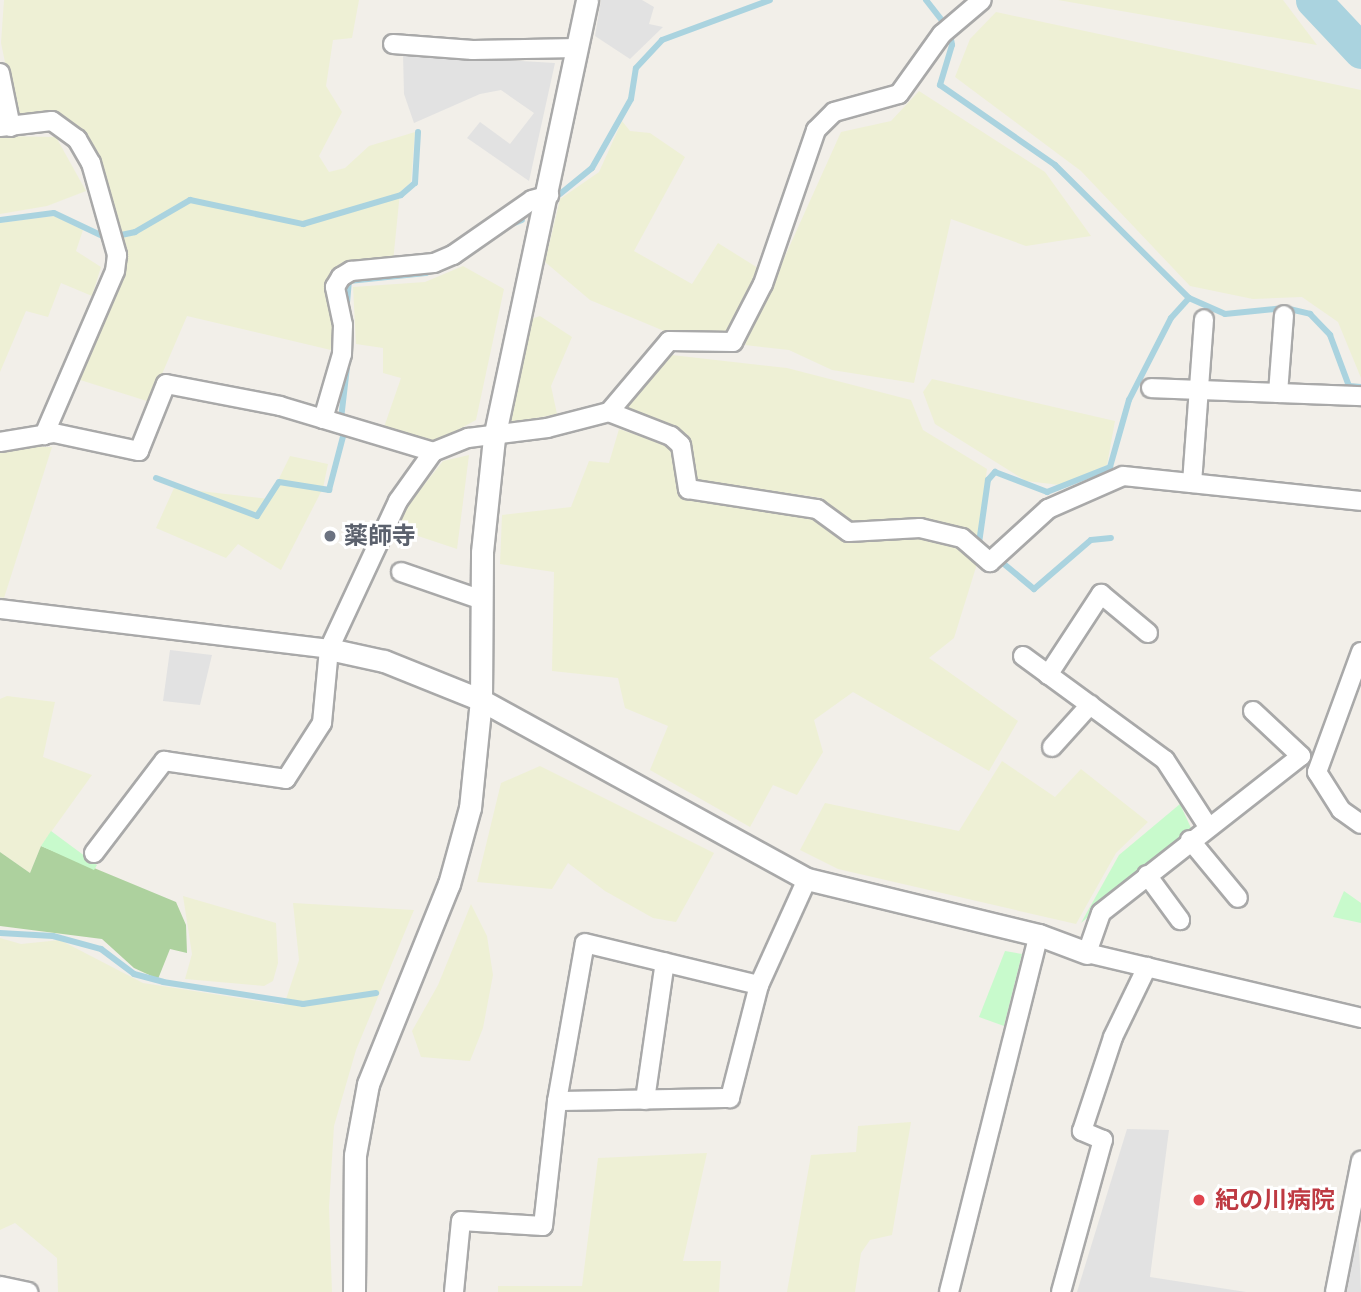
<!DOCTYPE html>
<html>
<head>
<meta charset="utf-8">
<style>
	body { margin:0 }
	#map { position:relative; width:1361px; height:1292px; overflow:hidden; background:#f2efe9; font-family:"PT Sans","Noto Sans JP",sans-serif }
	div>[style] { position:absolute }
	.farmland>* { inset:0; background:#eef0d5 }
	.forest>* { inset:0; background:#add19e }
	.park>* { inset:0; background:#c8facc }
	.parking>* { inset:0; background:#e2e2e2 }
	.stream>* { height:6px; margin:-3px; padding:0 3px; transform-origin:3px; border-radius:3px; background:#aad3df }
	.river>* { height:35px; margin:-17.5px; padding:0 17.5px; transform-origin:17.5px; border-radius:17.5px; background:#aad3df }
	.roads { filter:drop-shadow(2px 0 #a9a9a9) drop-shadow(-2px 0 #a9a9a9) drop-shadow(0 2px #a9a9a9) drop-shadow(0 -2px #a9a9a9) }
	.minor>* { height:18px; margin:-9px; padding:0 9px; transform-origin:9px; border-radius:9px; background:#fff }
	.tertiary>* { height:21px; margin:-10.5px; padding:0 10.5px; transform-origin:10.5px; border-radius:10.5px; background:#fff }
	.dots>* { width:19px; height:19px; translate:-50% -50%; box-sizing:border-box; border:4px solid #fff; border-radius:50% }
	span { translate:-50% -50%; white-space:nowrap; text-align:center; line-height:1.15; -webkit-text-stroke:6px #fff; paint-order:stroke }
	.worship-label { font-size:24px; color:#5b616d; font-weight:700 }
	.left { translate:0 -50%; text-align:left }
	.health-label { font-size:24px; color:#be3a42; font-weight:700 }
</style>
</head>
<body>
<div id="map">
	<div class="farmland">
		<div style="clip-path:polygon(4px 0,359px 0,352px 38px,333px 40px,326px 86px,342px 112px,319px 156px,329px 172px,345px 168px,369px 146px,415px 132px,411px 182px,400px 192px,393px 262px,330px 270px,335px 351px,187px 316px,150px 402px,77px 379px,125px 267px,99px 163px,68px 123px,17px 120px,1px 43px)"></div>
		<div style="clip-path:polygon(1058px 0,1283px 0,1317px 45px)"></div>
		<div style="clip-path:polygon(996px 12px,1361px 90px,1361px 378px,1338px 322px,1302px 297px,1253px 299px,1190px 286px,1081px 171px,955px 77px,970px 39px)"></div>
		<div style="clip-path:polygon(919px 91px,1045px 172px,1091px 236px,1026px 246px,951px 219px,914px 383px,832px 370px,789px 350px,745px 345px,841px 132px,891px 121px)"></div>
		<div style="clip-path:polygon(622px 121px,630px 131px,650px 133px,685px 157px,634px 251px,692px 284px,718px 243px,758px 268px,726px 332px,664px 331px,590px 300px,545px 262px,560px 199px,599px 172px)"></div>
		<div style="clip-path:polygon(0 136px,56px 137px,86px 191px,47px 206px,0 214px)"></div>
		<div style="clip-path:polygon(54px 216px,83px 230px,76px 251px,101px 267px,92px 296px,61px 283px,48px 317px,26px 311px,0 372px,0 223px)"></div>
		<div style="clip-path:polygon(463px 266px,504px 289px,476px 420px,430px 445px,383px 430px,401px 378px,383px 373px,383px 348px,356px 344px,353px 287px,425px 282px)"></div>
		<div style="clip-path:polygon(540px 316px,572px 337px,551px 386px,557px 414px,511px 423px,531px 319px)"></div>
		<div style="clip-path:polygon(663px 354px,787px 368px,911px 400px,923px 430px,987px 469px,978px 536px,892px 519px,853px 525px,822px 498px,689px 479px,685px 441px,624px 411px)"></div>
		<div style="clip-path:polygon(932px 379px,1115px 421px,1107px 465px,1060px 485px,1026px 481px,935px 424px,923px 392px)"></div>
		<div style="clip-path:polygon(619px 429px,675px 448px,685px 497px,808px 515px,845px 538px,880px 540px,919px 533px,955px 542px,977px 564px,954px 638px,929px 658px,1018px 721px,989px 771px,853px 692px,814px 720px,823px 752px,797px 795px,773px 785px,750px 827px,650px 770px,668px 726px,625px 708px,618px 678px,552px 671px,554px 572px,500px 564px,502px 515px,571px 507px,589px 461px,609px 463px)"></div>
		<div style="clip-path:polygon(0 447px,52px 447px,4px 598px,0 597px)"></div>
		<div style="clip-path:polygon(469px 455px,457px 549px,397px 529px,408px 505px,443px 461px)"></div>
		<div style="clip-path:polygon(290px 456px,328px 464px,323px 488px,281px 570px,238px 544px,226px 558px,156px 528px,174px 488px,269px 499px)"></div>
		<div style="clip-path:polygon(7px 696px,55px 702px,43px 757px,92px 775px,41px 846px,30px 873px,0 852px,0 699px)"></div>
		<div style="clip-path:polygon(1002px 761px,1055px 797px,1081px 769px,1148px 822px,1116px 853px,1076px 924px,838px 869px,800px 850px,825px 803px,959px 831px)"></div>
		<div style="clip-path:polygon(540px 766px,714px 853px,676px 922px,653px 918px,605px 891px,568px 863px,552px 889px,477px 882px,501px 783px)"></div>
		<div style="clip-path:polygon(183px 896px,276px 923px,278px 963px,273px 981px,264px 986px,185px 979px,192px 954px)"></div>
		<div style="clip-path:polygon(293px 903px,414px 910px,356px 1050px,334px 1126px,329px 1207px,332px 1292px,58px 1292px,57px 1258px,15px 1223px,0 1230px,0 938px,21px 944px,60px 940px,143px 983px,284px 1005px,299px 960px)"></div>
		<div style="clip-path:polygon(471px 904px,487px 936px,493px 975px,483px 1028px,470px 1061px,421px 1057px,412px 1031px,438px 985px)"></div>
		<div style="clip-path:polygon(911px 1122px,892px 1235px,870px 1240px,861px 1253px,855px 1292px,787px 1292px,811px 1155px,856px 1152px,858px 1126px)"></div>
		<div style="clip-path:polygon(707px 1153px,683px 1261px,721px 1261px,719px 1292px,498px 1292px,498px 1286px,582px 1286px,598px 1158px)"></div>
	</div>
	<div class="forest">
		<div style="clip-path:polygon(41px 846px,176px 902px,186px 925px,187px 953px,170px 949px,158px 979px,134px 968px,102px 939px,0 926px,0 852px,30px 873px)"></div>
	</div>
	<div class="park">
		<div style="clip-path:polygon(1180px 804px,1191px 828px,1081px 923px,1119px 855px)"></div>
		<div style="clip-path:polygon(51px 831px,97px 865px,94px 870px,41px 846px)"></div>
		<div style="clip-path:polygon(1344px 891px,1361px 903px,1361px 923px,1333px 917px)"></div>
		<div style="clip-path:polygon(1005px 951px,1022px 954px,1004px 1026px,979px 1017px)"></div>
	</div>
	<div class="parking">
		<div style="clip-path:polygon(601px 0,642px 0,654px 7px,649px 24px,663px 27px,630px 59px,595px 36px)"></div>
		<div style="clip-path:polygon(403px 54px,555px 63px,529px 181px,467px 138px,480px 122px,510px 144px,534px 113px,501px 90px,480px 94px,414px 123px,404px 94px)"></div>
		<div style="clip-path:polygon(170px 650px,212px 655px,200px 705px,163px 701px)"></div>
		<div style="clip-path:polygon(1127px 1129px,1169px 1130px,1150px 1277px,1246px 1292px,1077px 1292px)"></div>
		<div style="clip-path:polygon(1358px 1224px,1361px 1292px,1343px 1292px)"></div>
	</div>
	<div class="stream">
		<div style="left:926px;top:0;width:37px;rotate:52deg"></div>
		<div style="left:949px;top:29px;width:16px;rotate:79deg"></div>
		<div style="left:952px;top:45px;width:42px;rotate:106.7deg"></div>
		<div style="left:940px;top:85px;width:140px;rotate:34.8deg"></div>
		<div style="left:1055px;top:165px;width:189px;rotate:44.8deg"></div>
		<div style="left:1189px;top:298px;width:39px;rotate:24deg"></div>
		<div style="left:1225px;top:314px;width:60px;rotate:-5.7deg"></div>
		<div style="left:1285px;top:308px;width:26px;rotate:13deg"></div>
		<div style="left:1310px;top:314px;width:29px;rotate:46deg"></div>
		<div style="left:1330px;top:335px;width:54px;rotate:69.6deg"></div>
		<div style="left:1349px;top:386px;width:12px;rotate:5deg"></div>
		<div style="left:560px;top:194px;width:41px;rotate:-39.1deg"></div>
		<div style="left:592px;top:168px;width:79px;rotate:-60.5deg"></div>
		<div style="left:631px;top:99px;width:31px;rotate:-81deg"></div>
		<div style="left:636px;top:68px;width:38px;rotate:-47deg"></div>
		<div style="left:662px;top:40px;width:115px;rotate:-20.3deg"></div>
		<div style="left:0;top:220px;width:54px;rotate:-7.4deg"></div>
		<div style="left:54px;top:213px;width:59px;rotate:25.3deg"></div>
		<div style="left:107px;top:238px;width:29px;rotate:-12deg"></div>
		<div style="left:135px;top:232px;width:64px;rotate:-30.2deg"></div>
		<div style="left:190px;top:200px;width:116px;rotate:12deg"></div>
		<div style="left:303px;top:224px;width:102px;rotate:-16.5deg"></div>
		<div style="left:401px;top:195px;width:18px;rotate:-41deg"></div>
		<div style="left:415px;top:183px;width:51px;rotate:-86.6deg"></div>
		<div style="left:507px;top:226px;width:16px;rotate:-22deg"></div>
		<div style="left:347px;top:303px;width:22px;rotate:-85deg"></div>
		<div style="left:349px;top:281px;width:77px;rotate:-5.9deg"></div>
		<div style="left:426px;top:273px;width:32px;rotate:-20deg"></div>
		<div style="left:341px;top:419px;width:52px;rotate:-83.4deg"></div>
		<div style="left:156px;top:478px;width:108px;rotate:20.6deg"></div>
		<div style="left:257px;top:516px;width:40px;rotate:-57.1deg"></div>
		<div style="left:279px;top:482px;width:51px;rotate:9.1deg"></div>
		<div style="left:329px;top:490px;width:63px;rotate:-75.3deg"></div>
		<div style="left:984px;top:547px;width:6px;rotate:-141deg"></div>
		<div style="left:979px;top:543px;width:64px;rotate:-81.9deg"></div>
		<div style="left:988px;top:480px;width:11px;rotate:-49deg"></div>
		<div style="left:995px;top:472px;width:56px;rotate:21deg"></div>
		<div style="left:1047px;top:492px;width:68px;rotate:-21.6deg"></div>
		<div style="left:1110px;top:467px;width:70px;rotate:-74.2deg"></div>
		<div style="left:1129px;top:400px;width:92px;rotate:-62.9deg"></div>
		<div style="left:1171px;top:318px;width:27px;rotate:-48deg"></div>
		<div style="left:998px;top:559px;width:47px;rotate:39.8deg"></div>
		<div style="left:1034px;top:589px;width:75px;rotate:-40.7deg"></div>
		<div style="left:1091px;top:540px;width:20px;rotate:-6deg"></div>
		<div style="left:0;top:933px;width:53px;rotate:3.2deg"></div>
		<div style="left:53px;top:936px;width:50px;rotate:15.2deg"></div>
		<div style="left:101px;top:949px;width:41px;rotate:37.1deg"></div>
		<div style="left:134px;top:974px;width:30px;rotate:15deg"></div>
		<div style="left:163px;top:982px;width:142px;rotate:8.9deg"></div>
		<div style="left:303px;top:1004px;width:74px;rotate:-8.6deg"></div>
	</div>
	<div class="river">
		<div style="left:1313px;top:0;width:70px;rotate:46.7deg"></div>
	</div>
	<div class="roads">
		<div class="minor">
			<div style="left:393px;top:44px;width:80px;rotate:4.3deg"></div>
			<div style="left:473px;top:50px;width:104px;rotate:-1.1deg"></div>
			<div style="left:0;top:73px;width:55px;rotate:78.5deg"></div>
			<div style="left:0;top:127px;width:52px;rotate:-6.6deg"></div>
			<div style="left:52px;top:121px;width:31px;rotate:36deg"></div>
			<div style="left:77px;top:139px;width:28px;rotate:60deg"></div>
			<div style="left:91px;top:163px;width:96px;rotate:74.2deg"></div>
			<div style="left:117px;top:255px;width:16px;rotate:97deg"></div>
			<div style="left:115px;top:271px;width:179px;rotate:113.4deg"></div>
			<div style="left:1151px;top:388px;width:210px;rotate:2.2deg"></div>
			<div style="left:1278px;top:393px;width:78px;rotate:-85.6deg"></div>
			<div style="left:609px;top:412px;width:66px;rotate:21.2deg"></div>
			<div style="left:671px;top:436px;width:13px;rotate:42deg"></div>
			<div style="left:681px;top:445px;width:45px;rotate:81deg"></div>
			<div style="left:688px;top:489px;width:131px;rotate:8.8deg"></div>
			<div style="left:817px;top:509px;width:39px;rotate:36deg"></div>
			<div style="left:849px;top:532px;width:71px;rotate:-3.2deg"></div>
			<div style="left:920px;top:528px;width:43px;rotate:13.4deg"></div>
			<div style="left:962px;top:538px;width:37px;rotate:41deg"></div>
			<div style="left:990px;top:562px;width:79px;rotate:-42.4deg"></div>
			<div style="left:1048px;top:509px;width:82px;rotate:-23.7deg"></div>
			<div style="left:1123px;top:476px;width:239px;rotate:6deg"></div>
			<div style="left:323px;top:419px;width:68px;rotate:-73.7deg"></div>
			<div style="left:342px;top:354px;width:29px;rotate:-88deg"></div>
			<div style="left:343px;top:325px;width:39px;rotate:-102deg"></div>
			<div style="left:335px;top:287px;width:12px;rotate:-59deg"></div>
			<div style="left:341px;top:277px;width:12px;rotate:-31deg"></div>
			<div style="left:351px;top:271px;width:83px;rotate:-5.5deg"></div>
			<div style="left:434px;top:263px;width:21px;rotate:-23deg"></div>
			<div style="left:453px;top:255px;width:96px;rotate:-34.8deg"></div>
			<div style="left:532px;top:200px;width:18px;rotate:-16deg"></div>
			<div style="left:0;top:442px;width:55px;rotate:-9.5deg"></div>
			<div style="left:54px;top:433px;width:87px;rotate:12deg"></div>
			<div style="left:139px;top:451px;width:72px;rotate:-68.1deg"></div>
			<div style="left:166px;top:384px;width:116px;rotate:10.9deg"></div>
			<div style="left:280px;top:406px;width:160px;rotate:16.7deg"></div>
			<div style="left:1192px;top:483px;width:164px;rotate:-85.8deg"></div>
			<div style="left:401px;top:572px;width:86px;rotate:19.1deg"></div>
			<div style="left:0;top:609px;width:331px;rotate:6.9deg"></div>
			<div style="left:1361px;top:652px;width:128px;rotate:110.1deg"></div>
			<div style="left:1317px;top:772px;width:45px;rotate:57.7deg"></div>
			<div style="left:1341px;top:810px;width:24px;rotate:35deg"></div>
			<div style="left:1023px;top:656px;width:176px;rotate:36.2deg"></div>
			<div style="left:1165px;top:760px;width:77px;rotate:57.1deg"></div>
			<div style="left:1048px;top:675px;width:97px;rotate:-56.8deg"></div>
			<div style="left:1101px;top:594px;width:61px;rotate:39.7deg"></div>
			<div style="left:1253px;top:711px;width:66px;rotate:43.2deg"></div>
			<div style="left:1301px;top:756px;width:254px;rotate:141.9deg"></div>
			<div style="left:1101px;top:913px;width:42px;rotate:109.3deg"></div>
			<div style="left:1087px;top:953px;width:282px;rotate:13.3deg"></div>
			<div style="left:1052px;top:747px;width:57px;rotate:-47.9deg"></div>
			<div style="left:1190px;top:840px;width:75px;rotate:50.4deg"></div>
			<div style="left:94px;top:853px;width:116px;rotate:-52.7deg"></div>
			<div style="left:164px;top:761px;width:123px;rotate:8.4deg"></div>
			<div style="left:286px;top:779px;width:67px;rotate:-57.3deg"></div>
			<div style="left:322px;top:723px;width:74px;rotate:-84.6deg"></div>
			<div style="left:329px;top:649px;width:163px;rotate:-65deg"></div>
			<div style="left:398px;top:501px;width:60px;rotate:-54.5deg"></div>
			<div style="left:433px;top:452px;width:38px;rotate:-22deg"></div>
			<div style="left:468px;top:438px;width:80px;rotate:-7.2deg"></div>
			<div style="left:547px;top:428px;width:64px;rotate:-14.5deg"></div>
			<div style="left:609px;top:412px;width:93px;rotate:-49.8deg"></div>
			<div style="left:669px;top:341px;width:64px;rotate:0.9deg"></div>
			<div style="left:733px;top:342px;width:65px;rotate:-62.7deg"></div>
			<div style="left:763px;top:284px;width:163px;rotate:-71deg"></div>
			<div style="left:816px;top:130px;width:25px;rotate:-45deg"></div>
			<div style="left:834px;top:112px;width:67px;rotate:-15.5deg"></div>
			<div style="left:899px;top:94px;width:74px;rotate:-54.4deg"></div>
			<div style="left:942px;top:34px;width:52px;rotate:-40.4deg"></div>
			<div style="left:1147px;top:875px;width:56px;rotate:53.7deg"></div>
			<div style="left:759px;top:985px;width:116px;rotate:-65.6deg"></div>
			<div style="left:645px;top:1100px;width:139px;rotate:-81.8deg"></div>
			<div style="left:0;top:1286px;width:29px;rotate:12deg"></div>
			<div style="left:454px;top:1292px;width:71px;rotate:-84.4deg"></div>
			<div style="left:461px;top:1221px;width:82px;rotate:3.5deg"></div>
			<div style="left:543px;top:1226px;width:126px;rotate:-83.6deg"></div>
			<div style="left:557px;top:1101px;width:160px;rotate:-80deg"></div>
			<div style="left:585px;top:943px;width:179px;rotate:13.6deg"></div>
			<div style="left:759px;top:985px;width:117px;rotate:104.4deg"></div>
			<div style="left:730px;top:1098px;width:173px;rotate:179deg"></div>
			<div style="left:949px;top:1292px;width:368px;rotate:-75.9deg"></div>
			<div style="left:1061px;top:1292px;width:158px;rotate:-74.6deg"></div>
			<div style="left:1103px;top:1140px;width:23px;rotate:-157deg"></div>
			<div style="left:1082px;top:1131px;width:99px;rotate:-71.7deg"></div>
			<div style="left:1113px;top:1037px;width:78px;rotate:-64.1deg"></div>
			<div style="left:1335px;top:1292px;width:134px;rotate:-78.8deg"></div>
		</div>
		<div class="tertiary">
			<div style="left:329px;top:649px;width:56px;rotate:12.3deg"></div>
			<div style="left:384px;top:661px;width:105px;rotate:21.9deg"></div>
			<div style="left:481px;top:700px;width:372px;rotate:28.8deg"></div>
			<div style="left:807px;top:879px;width:239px;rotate:13.6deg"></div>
			<div style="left:1039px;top:935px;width:51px;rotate:20.6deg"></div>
			<div style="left:354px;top:1292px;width:137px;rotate:-89.6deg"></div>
			<div style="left:355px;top:1155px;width:72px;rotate:-79.6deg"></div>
			<div style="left:368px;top:1084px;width:216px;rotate:-68deg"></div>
			<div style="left:449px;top:884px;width:79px;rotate:-74.6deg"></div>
			<div style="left:470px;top:808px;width:109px;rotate:-84.2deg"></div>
			<div style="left:481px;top:700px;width:148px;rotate:-89.6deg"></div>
			<div style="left:482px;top:552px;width:115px;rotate:-84deg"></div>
			<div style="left:494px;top:438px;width:448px;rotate:-78deg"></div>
		</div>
	</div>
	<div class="dots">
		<div style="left:330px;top:536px;background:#6b7280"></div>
		<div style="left:1199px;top:1200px;background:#e0444e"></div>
	</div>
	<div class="worship-label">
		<span class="left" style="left:344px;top:536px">薬師寺</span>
	</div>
	<div class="health-label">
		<span class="left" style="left:1215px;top:1200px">紀の川病院</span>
	</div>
</div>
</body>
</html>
